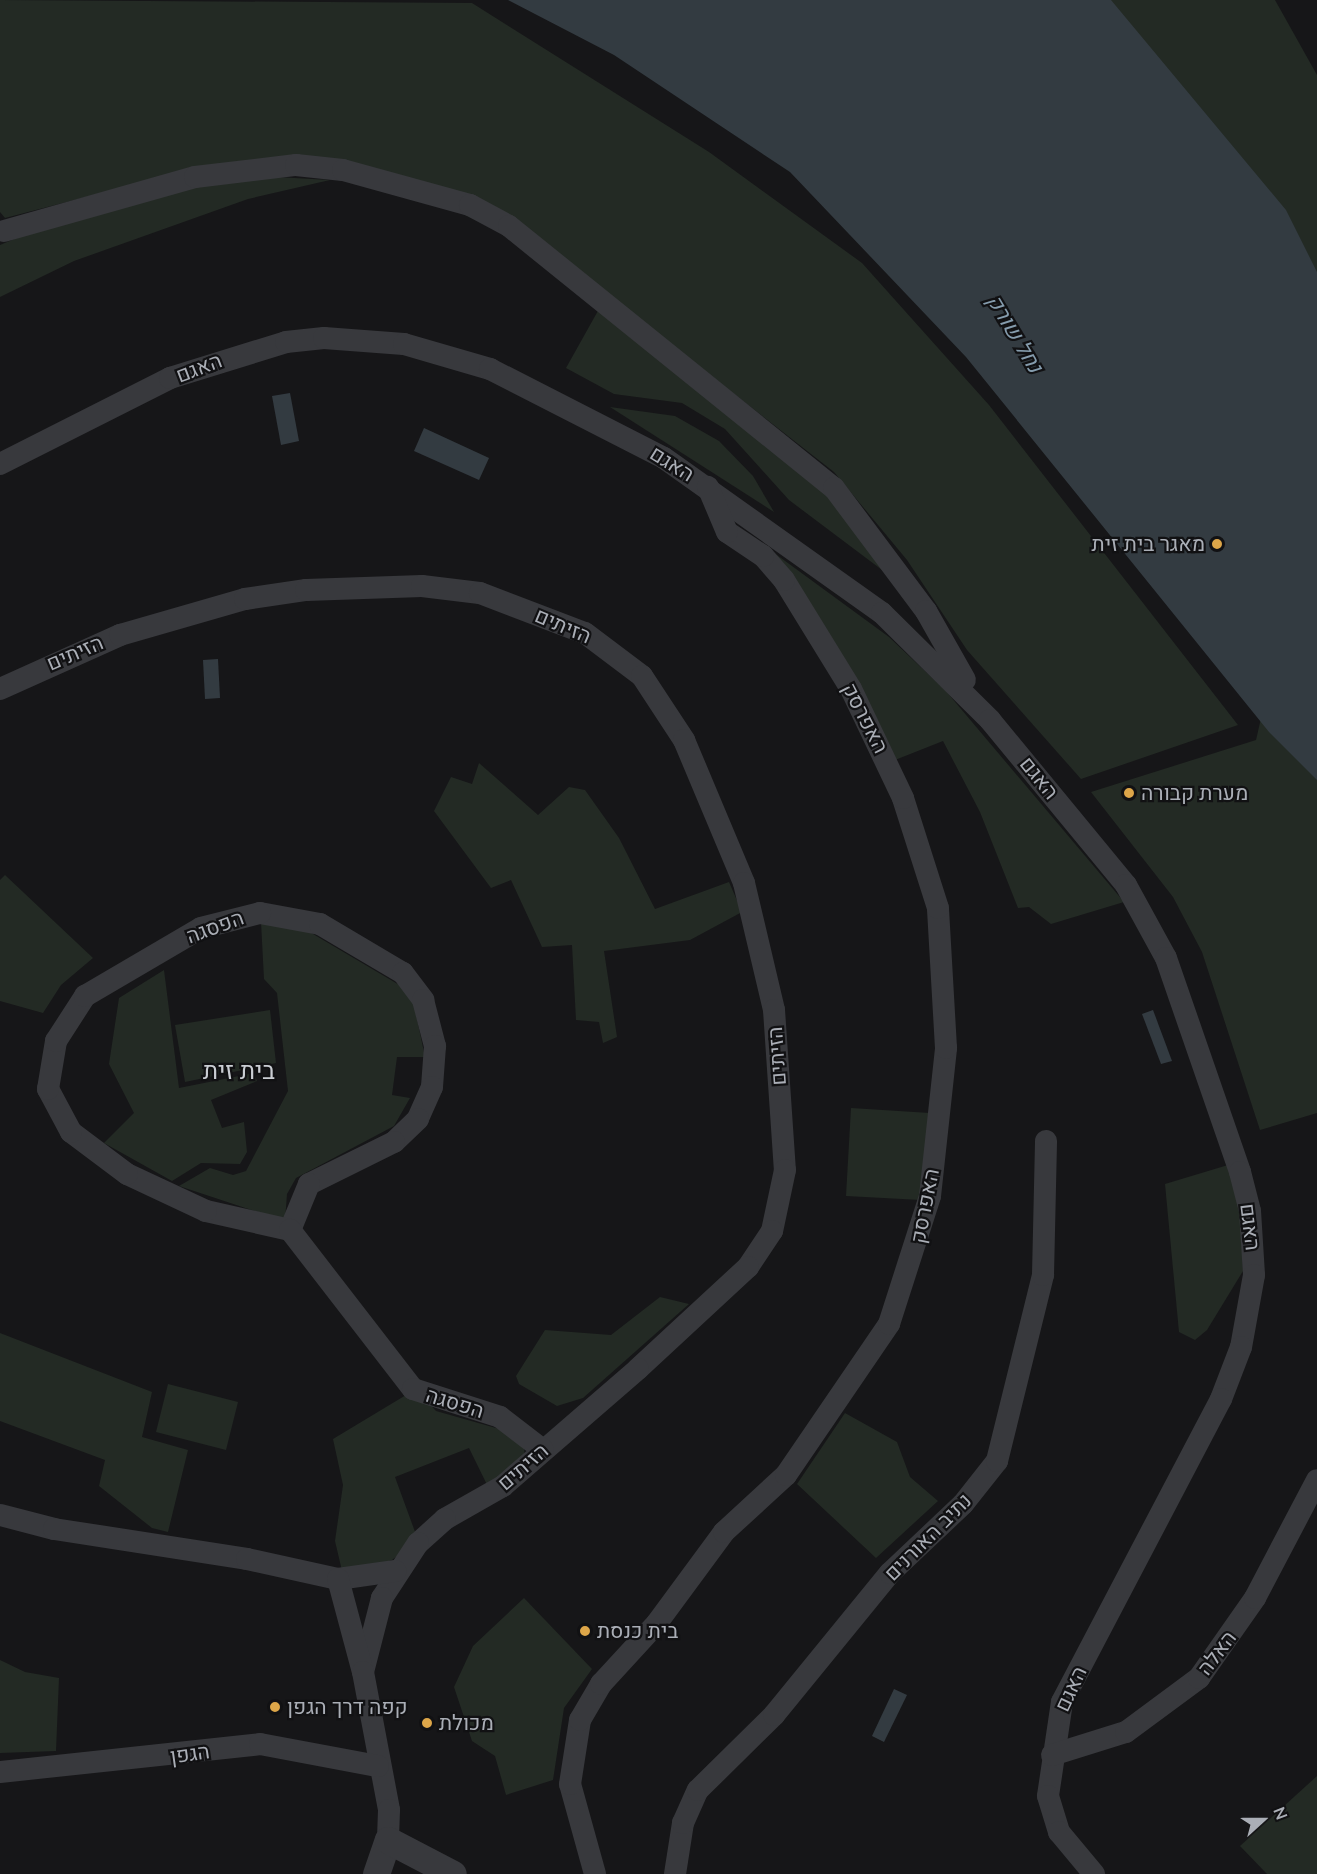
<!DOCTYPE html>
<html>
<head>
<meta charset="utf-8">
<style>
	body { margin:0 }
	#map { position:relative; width:1317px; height:1874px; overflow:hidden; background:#161618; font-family:"Nunito Sans",Heebo,sans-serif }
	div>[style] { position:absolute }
	.green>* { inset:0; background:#232a24 }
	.water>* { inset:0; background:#333b41 }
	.minor>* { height:22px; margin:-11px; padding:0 11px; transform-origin:11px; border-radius:11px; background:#38393d }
	.tertiary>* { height:27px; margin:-13.5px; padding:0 13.5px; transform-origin:13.5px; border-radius:13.5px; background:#38393d }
	.dots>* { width:16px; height:16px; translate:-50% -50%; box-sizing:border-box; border:3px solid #111113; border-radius:50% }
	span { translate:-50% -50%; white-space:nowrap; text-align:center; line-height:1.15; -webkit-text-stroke:4.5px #111113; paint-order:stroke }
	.street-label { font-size:21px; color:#aaaeb6 }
	.poi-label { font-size:21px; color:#aaaeb6 }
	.right { translate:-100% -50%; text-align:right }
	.left { translate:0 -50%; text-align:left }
	.water-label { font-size:22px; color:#859cad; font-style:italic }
	.quarter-label { font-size:24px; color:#cacdd3 }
	.north { position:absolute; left:1233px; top:1790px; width:60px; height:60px; -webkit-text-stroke:4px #111113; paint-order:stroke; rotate:69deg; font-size:16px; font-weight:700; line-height:24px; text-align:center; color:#aaaeb6 }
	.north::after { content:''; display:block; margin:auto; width:21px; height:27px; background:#aaaeb6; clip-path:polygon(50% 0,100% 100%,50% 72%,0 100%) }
</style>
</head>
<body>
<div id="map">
	<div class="green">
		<div style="clip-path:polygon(0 0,472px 3px,709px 152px,862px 263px,989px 405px,1238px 725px,1081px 779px,967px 650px,907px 560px,834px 472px,565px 262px,367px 169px,186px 171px,5px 218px,0 212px)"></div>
		<div style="clip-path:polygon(954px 0,1275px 0,1317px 75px,1317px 1113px,1260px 1130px,1202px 952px,1173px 897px,1091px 792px,1256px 740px,1309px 509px)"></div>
		<div style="clip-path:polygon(259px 176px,330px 180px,248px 199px,74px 261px,0 297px,0 245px,48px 225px,191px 186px)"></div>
		<div style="clip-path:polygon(599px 309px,826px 494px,890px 576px,789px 500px,725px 429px,682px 403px,614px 394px,566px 368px)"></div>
		<div style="clip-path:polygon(610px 407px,675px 416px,719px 441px,753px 476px,774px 512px)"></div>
		<div style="clip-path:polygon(766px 547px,889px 637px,945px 690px,1124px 902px,1051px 924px,1029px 907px,1018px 908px,980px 812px,943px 741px,895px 760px)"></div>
		<div style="clip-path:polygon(479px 763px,538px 815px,569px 787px,585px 790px,619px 838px,655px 909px,729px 882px,742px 912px,690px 940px,604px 951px,617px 1037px,603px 1043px,599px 1022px,576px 1020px,572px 945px,542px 947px,511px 880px,491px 888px,434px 811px,451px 777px,472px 784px)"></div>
		<div style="clip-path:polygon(5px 875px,93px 958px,61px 985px,43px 1013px,0 1001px,0 880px)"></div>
		<div style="clip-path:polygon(261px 922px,308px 931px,401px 986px,413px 1000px,425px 1057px,397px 1057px,392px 1095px,410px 1098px,394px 1126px,296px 1178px,287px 1194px,285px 1221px,179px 1186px,210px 1168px,233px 1175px,246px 1171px,288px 1091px,277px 993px,264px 979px)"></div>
		<div style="clip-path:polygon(164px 970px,179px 1088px,254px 1073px,257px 1081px,211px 1100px,222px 1128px,244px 1122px,247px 1152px,240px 1164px,201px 1163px,172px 1181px,104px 1143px,134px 1113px,109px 1064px,119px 998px)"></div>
		<div style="clip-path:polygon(270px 1010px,276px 1063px,185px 1082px,175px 1025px)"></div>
		<div style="clip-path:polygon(851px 1108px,930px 1113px,921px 1200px,846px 1196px)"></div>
		<div style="clip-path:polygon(1228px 1165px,1240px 1211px,1243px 1271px,1207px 1330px,1195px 1340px,1179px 1332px,1165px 1184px)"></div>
		<div style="clip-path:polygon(660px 1297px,689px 1304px,583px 1398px,557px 1406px,519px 1384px,516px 1376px,545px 1330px,611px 1335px)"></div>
		<div style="clip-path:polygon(0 1333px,152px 1392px,142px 1437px,188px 1450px,168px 1532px,152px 1528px,99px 1486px,105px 1460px,0 1421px)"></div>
		<div style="clip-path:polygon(168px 1384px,238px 1402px,226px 1450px,156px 1432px)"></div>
		<div style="clip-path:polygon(416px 1389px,436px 1411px,503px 1430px,524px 1444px,525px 1466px,494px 1499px,469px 1448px,395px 1477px,418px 1540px,392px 1560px,343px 1575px,335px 1541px,343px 1485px,333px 1439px)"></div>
		<div style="clip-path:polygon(845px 1413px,897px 1442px,910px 1477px,938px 1501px,876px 1558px,797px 1484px)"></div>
		<div style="clip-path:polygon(524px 1598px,592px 1669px,564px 1708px,553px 1780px,506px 1795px,495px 1756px,472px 1741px,454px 1687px,473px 1646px)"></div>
		<div style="clip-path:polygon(0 1660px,25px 1672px,59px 1678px,56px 1751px,0 1753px)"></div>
		<div style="clip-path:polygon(1317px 1776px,1317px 1874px,1267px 1874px,1240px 1846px)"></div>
	</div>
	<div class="water">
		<div style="clip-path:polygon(508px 0,1111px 0,1286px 210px,1317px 272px,1317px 780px,1269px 732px,966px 357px,790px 172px,614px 55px)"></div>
		<div style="clip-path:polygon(290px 393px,299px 441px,281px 445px,272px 396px)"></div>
		<div style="clip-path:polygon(424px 428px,489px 458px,479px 480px,414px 451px)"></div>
		<div style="clip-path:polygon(218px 659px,220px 698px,205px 699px,203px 660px)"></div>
		<div style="clip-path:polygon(1153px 1010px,1172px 1061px,1161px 1064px,1142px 1014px)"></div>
		<div style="clip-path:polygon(894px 1689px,907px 1695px,884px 1742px,872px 1736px)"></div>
	</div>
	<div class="minor">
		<div style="left:4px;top:231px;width:198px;rotate:-15.8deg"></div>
		<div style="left:195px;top:177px;width:102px;rotate:-6.8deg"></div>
		<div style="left:296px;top:165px;width:47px;rotate:6.1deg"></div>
		<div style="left:343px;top:170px;width:132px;rotate:15.4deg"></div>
		<div style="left:470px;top:205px;width:44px;rotate:28.3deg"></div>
		<div style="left:509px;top:226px;width:417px;rotate:38.9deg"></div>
		<div style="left:834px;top:488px;width:154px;rotate:53.2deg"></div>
		<div style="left:926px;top:611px;width:79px;rotate:60.5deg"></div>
		<div style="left:0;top:464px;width:191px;rotate:-26.8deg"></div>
		<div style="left:170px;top:378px;width:121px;rotate:-17.2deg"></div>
		<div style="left:286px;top:342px;width:38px;rotate:-6deg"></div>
		<div style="left:324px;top:338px;width:80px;rotate:4.3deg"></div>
		<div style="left:404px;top:344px;width:90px;rotate:16.2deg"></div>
		<div style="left:490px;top:369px;width:195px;rotate:27.1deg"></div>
		<div style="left:664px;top:458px;width:267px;rotate:35.4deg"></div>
		<div style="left:882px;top:613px;width:152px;rotate:44.7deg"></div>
		<div style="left:990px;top:720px;width:214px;rotate:50.5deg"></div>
		<div style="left:1126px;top:885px;width:83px;rotate:61.3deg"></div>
		<div style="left:1166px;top:958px;width:226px;rotate:70.9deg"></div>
		<div style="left:1240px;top:1172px;width:40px;rotate:75.6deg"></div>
		<div style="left:1250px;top:1211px;width:64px;rotate:86.4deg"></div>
		<div style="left:1254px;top:1275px;width:73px;rotate:100.2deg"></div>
		<div style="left:1241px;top:1347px;width:56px;rotate:111deg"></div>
		<div style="left:1221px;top:1399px;width:342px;rotate:117.7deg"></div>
		<div style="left:1062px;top:1702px;width:95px;rotate:98.5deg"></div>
		<div style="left:1048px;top:1796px;width:38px;rotate:73deg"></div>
		<div style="left:1059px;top:1832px;width:55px;rotate:50.2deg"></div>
		<div style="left:0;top:689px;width:132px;rotate:-24.2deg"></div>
		<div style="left:120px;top:635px;width:130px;rotate:-16.1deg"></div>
		<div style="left:245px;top:599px;width:62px;rotate:-8.4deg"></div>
		<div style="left:306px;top:590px;width:116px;rotate:-2deg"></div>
		<div style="left:422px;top:586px;width:58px;rotate:6.9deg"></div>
		<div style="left:480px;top:593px;width:112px;rotate:20.9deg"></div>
		<div style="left:585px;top:633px;width:71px;rotate:37deg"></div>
		<div style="left:642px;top:676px;width:77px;rotate:56.7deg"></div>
		<div style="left:684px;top:740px;width:155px;rotate:67.2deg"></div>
		<div style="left:744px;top:883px;width:130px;rotate:76.7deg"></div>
		<div style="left:774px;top:1010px;width:160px;rotate:86.1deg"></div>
		<div style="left:785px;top:1170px;width:62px;rotate:102deg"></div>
		<div style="left:772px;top:1231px;width:43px;rotate:123.7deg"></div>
		<div style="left:748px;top:1267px;width:150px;rotate:137.2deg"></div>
		<div style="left:638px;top:1369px;width:179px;rotate:139.1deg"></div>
		<div style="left:503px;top:1486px;width:67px;rotate:150.4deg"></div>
		<div style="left:445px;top:1519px;width:36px;rotate:138deg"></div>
		<div style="left:418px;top:1543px;width:66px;rotate:123.2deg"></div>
		<div style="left:382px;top:1598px;width:76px;rotate:104.4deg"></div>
		<div style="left:260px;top:913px;width:61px;rotate:10.4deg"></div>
		<div style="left:320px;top:924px;width:96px;rotate:30.6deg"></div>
		<div style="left:403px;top:973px;width:34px;rotate:53deg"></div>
		<div style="left:423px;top:1000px;width:48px;rotate:75.4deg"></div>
		<div style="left:435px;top:1046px;width:41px;rotate:94.2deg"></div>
		<div style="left:432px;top:1087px;width:35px;rotate:114deg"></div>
		<div style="left:418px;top:1119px;width:33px;rotate:136deg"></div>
		<div style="left:394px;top:1142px;width:95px;rotate:153.7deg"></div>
		<div style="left:309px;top:1184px;width:50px;rotate:112.4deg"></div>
		<div style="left:290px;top:1230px;width:86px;rotate:-167.3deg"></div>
		<div style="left:206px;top:1211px;width:87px;rotate:-154.9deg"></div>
		<div style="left:127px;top:1174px;width:70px;rotate:-143.1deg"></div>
		<div style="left:71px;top:1132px;width:49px;rotate:-118.1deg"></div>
		<div style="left:48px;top:1089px;width:49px;rotate:-80.5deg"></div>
		<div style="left:56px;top:1041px;width:54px;rotate:-57.2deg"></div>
		<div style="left:85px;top:996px;width:134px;rotate:-30.4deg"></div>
		<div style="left:201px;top:928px;width:61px;rotate:-14.3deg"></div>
		<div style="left:290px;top:1230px;width:201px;rotate:52.3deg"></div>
		<div style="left:413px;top:1389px;width:91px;rotate:17.8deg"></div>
		<div style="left:500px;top:1417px;width:54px;rotate:37.5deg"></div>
		<div style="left:0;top:1515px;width:56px;rotate:14.5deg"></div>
		<div style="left:54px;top:1529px;width:195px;rotate:8.8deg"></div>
		<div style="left:247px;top:1559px;width:93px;rotate:12.4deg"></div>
		<div style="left:338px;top:1579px;width:58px;rotate:-8deg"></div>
		<div style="left:338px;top:1579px;width:96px;rotate:75deg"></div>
		<div style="left:363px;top:1672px;width:140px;rotate:79.3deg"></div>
		<div style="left:389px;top:1810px;width:30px;rotate:92deg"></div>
		<div style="left:1052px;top:1755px;width:77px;rotate:-17.3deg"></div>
		<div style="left:1126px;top:1732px;width:91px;rotate:-36.5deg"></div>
		<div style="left:1199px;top:1678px;width:98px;rotate:-55deg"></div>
		<div style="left:1255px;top:1598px;width:133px;rotate:-62.3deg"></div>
		<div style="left:0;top:1772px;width:262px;rotate:-6.1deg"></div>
		<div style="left:260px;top:1744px;width:120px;rotate:10.6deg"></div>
		<div style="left:595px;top:1874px;width:93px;rotate:-105.5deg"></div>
		<div style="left:570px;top:1784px;width:65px;rotate:-81.1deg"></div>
		<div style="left:580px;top:1720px;width:42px;rotate:-59.7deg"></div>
		<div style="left:601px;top:1684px;width:83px;rotate:-47.4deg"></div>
		<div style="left:657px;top:1623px;width:113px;rotate:-53.6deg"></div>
		<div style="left:724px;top:1532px;width:84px;rotate:-42.6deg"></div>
		<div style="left:786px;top:1475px;width:183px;rotate:-55.7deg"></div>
		<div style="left:889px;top:1324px;width:134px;rotate:-72.2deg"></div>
		<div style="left:930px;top:1196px;width:149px;rotate:-83.8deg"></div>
		<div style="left:946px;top:1048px;width:140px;rotate:-93.3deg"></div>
		<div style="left:938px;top:908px;width:115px;rotate:-107.7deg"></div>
		<div style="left:903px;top:798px;width:121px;rotate:-115.5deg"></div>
		<div style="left:851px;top:689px;width:128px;rotate:-121.6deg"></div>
		<div style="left:784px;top:580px;width:32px;rotate:-131deg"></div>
		<div style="left:763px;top:556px;width:43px;rotate:-146.3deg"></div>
		<div style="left:727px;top:532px;width:49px;rotate:-112.9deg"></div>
		<div style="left:675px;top:1874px;width:52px;rotate:-81.1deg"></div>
		<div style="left:683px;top:1823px;width:36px;rotate:-66deg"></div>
		<div style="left:698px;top:1790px;width:107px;rotate:-44.6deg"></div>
		<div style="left:774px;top:1715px;width:183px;rotate:-50.8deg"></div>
		<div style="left:890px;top:1573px;width:100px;rotate:-43.4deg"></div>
		<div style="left:963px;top:1504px;width:55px;rotate:-51.7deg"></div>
		<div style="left:997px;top:1461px;width:192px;rotate:-76.1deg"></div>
		<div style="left:1043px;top:1275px;width:134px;rotate:-88.7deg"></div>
	</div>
	<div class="tertiary">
		<div style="left:376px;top:1874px;width:36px;rotate:-71deg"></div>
		<div style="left:388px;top:1840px;width:73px;rotate:27.6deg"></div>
	</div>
	<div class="dots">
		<div style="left:1217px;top:544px;background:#dda649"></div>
		<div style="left:1129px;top:793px;background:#dda649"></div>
		<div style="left:585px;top:1631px;background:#dda649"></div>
		<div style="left:275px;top:1707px;background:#dda649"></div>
		<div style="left:427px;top:1723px;background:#dda649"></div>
	</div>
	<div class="street-label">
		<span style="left:199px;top:368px;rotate:-21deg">האגם</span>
		<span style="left:672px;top:464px;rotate:32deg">האגם</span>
		<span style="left:563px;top:626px;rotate:23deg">הזיתים</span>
		<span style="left:75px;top:653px;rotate:-23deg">הזיתים</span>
		<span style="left:865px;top:718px;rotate:63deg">האפרסק</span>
		<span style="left:1039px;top:778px;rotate:51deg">האגם</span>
		<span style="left:215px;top:927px;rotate:-20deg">הפסגה</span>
		<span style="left:777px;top:1056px;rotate:-94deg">הזיתים</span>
		<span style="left:925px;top:1206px;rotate:-79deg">האפרסק</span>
		<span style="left:1250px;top:1227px;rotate:83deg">האגם</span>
		<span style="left:455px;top:1403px;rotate:17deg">הפסגה</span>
		<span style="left:523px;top:1467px;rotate:-41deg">הזיתים</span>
		<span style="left:928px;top:1537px;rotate:-45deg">נתיב האורנים</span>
		<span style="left:1217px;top:1653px;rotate:-53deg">האלה</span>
		<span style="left:1071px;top:1689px;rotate:-65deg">האגם</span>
		<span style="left:190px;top:1754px;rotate:-8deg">הגפן</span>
	</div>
	<div class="poi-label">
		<span class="right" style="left:1205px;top:544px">מאגר בית זית</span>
		<span class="left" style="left:1141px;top:793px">מערת קבורה</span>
		<span class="left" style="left:597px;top:1631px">בית כנסת</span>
		<span class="left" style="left:287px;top:1707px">קפה דרך הגפן</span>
		<span class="left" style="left:439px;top:1723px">מכולת</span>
	</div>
	<div class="water-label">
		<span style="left:1014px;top:334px;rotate:59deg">נחל שורק</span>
	</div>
	<div class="quarter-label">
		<span style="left:239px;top:1072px">בית זית</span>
	</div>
	<div class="north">N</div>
</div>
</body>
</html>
